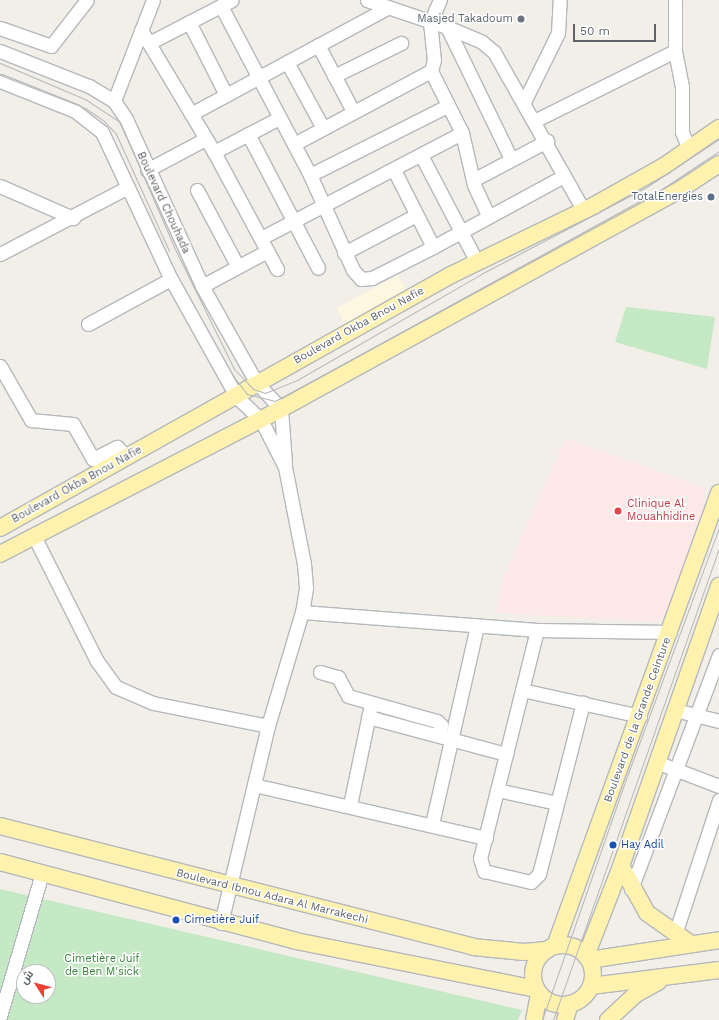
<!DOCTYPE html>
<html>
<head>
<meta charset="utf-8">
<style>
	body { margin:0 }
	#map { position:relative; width:719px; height:1020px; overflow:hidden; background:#f1efe8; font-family:"Work Sans",Cairo,sans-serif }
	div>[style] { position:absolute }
	.commercial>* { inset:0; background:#fef7e0 }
	.medical>* { inset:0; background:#fce8e6 }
	.green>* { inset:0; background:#c5e8c5 }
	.roads { filter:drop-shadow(1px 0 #b5b8bc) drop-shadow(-1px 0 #b5b8bc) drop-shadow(0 1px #b5b8bc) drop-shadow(0 -1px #b5b8bc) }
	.minor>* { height:13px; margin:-6.5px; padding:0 6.5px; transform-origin:6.5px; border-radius:6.5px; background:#fff }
	.major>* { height:16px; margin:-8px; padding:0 8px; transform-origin:8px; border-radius:8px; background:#fff2af }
	.major>.ring { margin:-8px; padding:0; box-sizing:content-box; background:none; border:16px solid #fff2af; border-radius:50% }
	.tram>* { height:1px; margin:-0.5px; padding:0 0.5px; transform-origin:0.5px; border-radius:0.5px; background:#b6b7b8 }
	.dots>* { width:11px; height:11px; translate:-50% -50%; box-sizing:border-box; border:2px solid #fff; border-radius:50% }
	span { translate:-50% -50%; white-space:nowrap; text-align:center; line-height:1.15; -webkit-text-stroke:3px #fff; paint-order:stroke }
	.worship-label { font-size:11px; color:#5b616d }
	.right { translate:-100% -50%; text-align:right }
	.service-label { font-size:11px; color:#4e5e75 }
	.street-label { font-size:11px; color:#5f6368 }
	.health-label { font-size:11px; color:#be3a42 }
	.left { translate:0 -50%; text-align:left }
	.transit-label { font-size:11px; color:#164399 }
	.park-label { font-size:11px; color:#348238 }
	.north { position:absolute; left:16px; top:964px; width:40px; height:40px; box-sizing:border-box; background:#fff; border:1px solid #bfc1c3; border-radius:50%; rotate:306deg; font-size:11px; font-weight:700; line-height:16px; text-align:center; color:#5f6368 }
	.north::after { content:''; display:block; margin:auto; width:14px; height:18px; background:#ea4335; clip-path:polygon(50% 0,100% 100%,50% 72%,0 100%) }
	.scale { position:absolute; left:573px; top:24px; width:83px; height:18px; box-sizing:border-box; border:2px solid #5f6368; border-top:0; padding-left:5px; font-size:12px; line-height:14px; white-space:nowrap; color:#5f6368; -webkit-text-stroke:3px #fff; paint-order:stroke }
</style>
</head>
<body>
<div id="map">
	<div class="commercial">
		<div style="clip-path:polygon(398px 275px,407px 293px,346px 326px,337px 308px)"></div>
	</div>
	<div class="medical">
		<div style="clip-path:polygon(566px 438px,706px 488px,699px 533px,668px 616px,653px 622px,496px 613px,503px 577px)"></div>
	</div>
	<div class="green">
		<div style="clip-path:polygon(626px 307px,715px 317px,707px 369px,615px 342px)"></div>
		<div style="clip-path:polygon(evenodd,0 889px,522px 1010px,518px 1020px,0 1020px,0 889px,24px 972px,48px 972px,48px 996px,24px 996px,24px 972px)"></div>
	</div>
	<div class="roads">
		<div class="minor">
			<div style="left:367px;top:0;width:84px;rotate:18.6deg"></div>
			<div style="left:447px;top:27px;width:38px;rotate:23deg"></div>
			<div style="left:482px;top:42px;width:16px;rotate:40deg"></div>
			<div style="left:494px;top:52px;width:183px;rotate:60.5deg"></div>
			<div style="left:221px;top:6px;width:191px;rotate:62.2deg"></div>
			<div style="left:310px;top:175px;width:104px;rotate:65.6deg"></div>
			<div style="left:353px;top:270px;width:12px;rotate:48deg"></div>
			<div style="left:361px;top:279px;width:11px;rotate:-5deg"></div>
			<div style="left:372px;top:278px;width:68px;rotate:-26.9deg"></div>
			<div style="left:433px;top:247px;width:149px;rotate:-28.5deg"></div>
			<div style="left:189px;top:22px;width:82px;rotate:63.1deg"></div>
			<div style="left:447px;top:27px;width:147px;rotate:64.1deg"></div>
			<div style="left:0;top:28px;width:54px;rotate:19.4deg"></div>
			<div style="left:51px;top:46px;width:58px;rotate:-52deg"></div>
			<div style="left:141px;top:30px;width:142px;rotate:59.1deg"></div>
			<div style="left:214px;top:152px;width:133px;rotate:61.7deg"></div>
			<div style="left:149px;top:43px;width:93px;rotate:-27.4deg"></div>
			<div style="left:318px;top:45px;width:75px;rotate:62.1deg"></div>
			<div style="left:0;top:51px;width:96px;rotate:21.5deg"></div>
			<div style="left:89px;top:86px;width:29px;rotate:31deg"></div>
			<div style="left:114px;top:101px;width:22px;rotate:56deg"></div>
			<div style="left:126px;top:119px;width:183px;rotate:65.5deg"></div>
			<div style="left:202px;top:286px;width:110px;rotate:60.6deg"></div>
			<div style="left:256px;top:382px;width:37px;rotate:47deg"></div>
			<div style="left:281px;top:409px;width:54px;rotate:85.8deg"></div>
			<div style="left:675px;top:51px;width:36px;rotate:79deg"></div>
			<div style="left:682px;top:86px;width:46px;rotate:90deg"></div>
			<div style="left:682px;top:132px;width:18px;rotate:68deg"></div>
			<div style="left:287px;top:62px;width:75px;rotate:61.4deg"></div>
			<div style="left:431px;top:71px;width:69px;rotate:63.4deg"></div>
			<div style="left:462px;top:133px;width:53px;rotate:77deg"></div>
			<div style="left:474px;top:185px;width:33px;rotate:65deg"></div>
			<div style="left:334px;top:76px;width:75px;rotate:-26.2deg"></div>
			<div style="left:0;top:81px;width:81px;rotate:21.8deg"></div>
			<div style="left:75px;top:111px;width:34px;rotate:38deg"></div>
			<div style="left:102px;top:132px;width:162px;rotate:64.9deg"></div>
			<div style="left:171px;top:279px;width:134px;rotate:60.9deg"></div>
			<div style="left:236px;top:396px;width:35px;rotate:44deg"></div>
			<div style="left:261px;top:420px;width:53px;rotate:62.9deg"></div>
			<div style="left:285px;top:467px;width:99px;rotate:78.9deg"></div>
			<div style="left:304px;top:564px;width:24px;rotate:85deg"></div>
			<div style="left:306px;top:588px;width:24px;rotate:99deg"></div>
			<div style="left:302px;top:612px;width:236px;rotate:4.4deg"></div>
			<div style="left:537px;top:630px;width:133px;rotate:0.9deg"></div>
			<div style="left:114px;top:101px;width:108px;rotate:-68.9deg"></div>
			<div style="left:524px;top:102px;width:77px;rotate:-63.8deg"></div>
			<div style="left:558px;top:33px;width:33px;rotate:-87deg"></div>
			<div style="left:191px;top:114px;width:223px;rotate:-28.4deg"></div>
			<div style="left:534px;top:121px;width:157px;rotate:-26.4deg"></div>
			<div style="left:675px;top:51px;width:51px;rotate:-90deg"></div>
			<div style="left:248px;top:134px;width:151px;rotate:62.4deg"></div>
			<div style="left:294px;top:144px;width:155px;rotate:-28.1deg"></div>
			<div style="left:431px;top:71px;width:11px;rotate:-75deg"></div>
			<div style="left:434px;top:60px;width:37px;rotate:-96deg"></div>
			<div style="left:430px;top:23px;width:25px;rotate:-67deg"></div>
			<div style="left:214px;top:152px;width:73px;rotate:-27.6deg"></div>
			<div style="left:421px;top:155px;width:121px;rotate:62.4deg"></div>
			<div style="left:147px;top:170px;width:66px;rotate:-28.1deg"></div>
			<div style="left:394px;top:170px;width:86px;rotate:63.1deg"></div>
			<div style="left:310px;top:175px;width:153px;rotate:-26.7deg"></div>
			<div style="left:473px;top:180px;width:84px;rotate:-27.8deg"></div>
			<div style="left:0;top:186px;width:80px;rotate:23.7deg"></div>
			<div style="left:197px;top:190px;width:87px;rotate:62deg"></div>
			<div style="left:261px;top:238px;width:227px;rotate:-27.6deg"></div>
			<div style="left:344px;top:253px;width:81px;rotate:-27.8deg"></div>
			<div style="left:0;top:254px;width:144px;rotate:-27.6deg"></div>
			<div style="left:202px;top:286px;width:74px;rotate:-28.3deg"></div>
			<div style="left:88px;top:324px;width:94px;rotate:-28.5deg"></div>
			<div style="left:0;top:366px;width:62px;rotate:60.1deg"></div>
			<div style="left:31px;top:420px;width:42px;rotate:5.4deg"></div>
			<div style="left:73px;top:424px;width:40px;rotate:60.3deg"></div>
			<div style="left:93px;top:459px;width:27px;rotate:-27deg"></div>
			<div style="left:117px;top:447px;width:14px;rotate:45deg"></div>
			<div style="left:34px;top:536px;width:140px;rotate:63.3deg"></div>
			<div style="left:97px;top:661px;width:32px;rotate:54deg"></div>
			<div style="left:116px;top:687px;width:40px;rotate:23.4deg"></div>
			<div style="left:153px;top:703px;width:117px;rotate:11.3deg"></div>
			<div style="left:537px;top:630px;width:235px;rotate:104deg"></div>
			<div style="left:480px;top:858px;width:14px;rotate:73deg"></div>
			<div style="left:484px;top:871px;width:48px;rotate:13.2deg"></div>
			<div style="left:531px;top:882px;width:11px;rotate:-45deg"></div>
			<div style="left:539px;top:874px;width:177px;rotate:-75.6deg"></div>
			<div style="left:320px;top:672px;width:19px;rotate:16deg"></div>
			<div style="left:338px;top:677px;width:21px;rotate:62deg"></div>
			<div style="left:348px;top:696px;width:92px;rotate:15.7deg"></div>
			<div style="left:437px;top:721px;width:6px;rotate:45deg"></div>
			<div style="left:441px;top:725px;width:9px;rotate:103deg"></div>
			<div style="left:522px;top:690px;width:121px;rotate:12.4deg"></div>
			<div style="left:675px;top:710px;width:45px;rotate:14deg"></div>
			<div style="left:368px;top:717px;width:143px;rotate:15deg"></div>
			<div style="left:656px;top:762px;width:67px;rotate:20.9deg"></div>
			<div style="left:254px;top:785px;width:238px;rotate:12.9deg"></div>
			<div style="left:497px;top:790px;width:61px;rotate:12.2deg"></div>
			<div style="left:350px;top:805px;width:98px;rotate:-78.2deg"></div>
			<div style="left:432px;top:824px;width:203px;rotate:-77.2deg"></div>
			<div style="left:631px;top:889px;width:250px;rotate:-69.4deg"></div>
			<div style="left:221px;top:923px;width:203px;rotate:-76.6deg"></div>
			<div style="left:268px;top:726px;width:119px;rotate:-73.4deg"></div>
			<div style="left:675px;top:934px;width:141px;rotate:-71.8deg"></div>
			<div style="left:0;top:1016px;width:149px;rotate:-73.6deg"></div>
		</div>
		<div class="major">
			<div style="left:0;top:528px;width:517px;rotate:-29.29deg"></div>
			<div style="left:451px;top:275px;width:158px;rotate:-25.9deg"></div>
			<div style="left:593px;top:206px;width:81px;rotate:-29.4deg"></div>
			<div style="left:664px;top:166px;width:67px;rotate:-34.6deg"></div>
			<div style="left:0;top:554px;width:316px;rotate:-27.3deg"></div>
			<div style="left:281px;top:409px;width:453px;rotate:-28.8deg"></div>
			<div style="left:678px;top:191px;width:49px;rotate:-33.4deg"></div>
			<div style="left:0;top:826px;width:488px;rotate:14.3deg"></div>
			<div style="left:473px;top:947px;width:51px;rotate:5.6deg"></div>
			<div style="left:524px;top:952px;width:23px;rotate:-5deg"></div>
			<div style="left:0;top:862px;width:306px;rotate:14.9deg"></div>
			<div style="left:296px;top:941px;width:245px;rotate:11.3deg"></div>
			<div style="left:621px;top:866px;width:54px;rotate:61deg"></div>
			<div style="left:647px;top:913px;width:54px;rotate:35.2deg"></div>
			<div class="ring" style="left:533px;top:945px;width:44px;height:44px"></div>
			<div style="left:555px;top:946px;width:482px;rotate:-70.1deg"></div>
			<div style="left:586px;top:956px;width:97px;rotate:-68.7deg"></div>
			<div style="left:621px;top:866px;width:297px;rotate:-70.7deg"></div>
			<div style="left:589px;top:960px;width:132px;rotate:-8.7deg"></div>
			<div style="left:591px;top:986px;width:129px;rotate:-7.1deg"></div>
			<div style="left:534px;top:1020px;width:26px;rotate:-79deg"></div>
			<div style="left:565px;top:1020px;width:17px;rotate:-73deg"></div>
			<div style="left:608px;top:1020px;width:38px;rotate:-43deg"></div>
			<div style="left:636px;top:994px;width:26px;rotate:-29deg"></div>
		</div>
	</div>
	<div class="tram">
		<div style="left:0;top:63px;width:92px;rotate:23deg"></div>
		<div style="left:85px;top:99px;width:42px;rotate:33.3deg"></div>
		<div style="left:120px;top:122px;width:136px;rotate:66.6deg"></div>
		<div style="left:174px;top:247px;width:136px;rotate:63.8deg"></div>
		<div style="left:234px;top:369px;width:28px;rotate:46deg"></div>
		<div style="left:253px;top:389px;width:13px;rotate:18deg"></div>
		<div style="left:265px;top:393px;width:35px;rotate:-22deg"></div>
		<div style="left:297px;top:380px;width:212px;rotate:-29.9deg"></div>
		<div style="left:481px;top:274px;width:185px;rotate:-27.7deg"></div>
		<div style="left:645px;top:188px;width:89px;rotate:-33.5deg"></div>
		<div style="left:0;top:75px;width:91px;rotate:21.2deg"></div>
		<div style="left:85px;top:108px;width:23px;rotate:34deg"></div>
		<div style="left:104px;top:121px;width:18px;rotate:47deg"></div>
		<div style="left:116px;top:134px;width:128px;rotate:65.6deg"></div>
		<div style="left:233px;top:376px;width:23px;rotate:52deg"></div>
		<div style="left:247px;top:394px;width:29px;rotate:14deg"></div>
		<div style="left:275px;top:401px;width:427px;rotate:-28.5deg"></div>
		<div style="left:650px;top:197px;width:83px;rotate:-33.7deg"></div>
		<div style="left:542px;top:1020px;width:255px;rotate:-70.8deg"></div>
		<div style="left:626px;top:779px;width:268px;rotate:-69.7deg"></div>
		<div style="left:553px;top:1020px;width:500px;rotate:-70.62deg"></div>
	</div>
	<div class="dots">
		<div style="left:521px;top:19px;background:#6b7280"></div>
		<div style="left:711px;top:197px;background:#5c6f8a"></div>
		<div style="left:618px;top:511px;background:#e0444e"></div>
		<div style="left:613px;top:845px;background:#1a4fb4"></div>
		<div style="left:176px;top:920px;background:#1a4fb4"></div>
	</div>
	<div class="worship-label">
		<span class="right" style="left:513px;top:19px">Masjed Takadoum</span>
	</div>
	<div class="service-label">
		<span class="right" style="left:703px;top:197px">TotalEnergies</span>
	</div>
	<div class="street-label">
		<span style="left:163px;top:203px;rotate:65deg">Boulevard Chouhada</span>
		<span style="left:359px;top:326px;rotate:-29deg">Boulevard Okba Bnou Nafie</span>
		<span style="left:77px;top:485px;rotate:-29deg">Boulevard Okba Bnou Nafie</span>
		<span style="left:638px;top:720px;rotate:-70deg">Boulevard de la Grande Ceinture</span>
		<span style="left:272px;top:897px;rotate:14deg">Boulevard Ibnou Adara Al Marrakechi</span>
	</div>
	<div class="health-label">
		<span class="left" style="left:627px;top:511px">Clinique Al<br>Mouahhidine</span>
	</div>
	<div class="transit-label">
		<span class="left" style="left:621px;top:845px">Hay Adil</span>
		<span class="left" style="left:184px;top:920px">Cimetière Juif</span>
	</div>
	<div class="park-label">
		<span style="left:102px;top:966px">Cimetière Juif<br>de Ben M'sick</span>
	</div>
	<div class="north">ش</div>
	<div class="scale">50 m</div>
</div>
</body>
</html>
